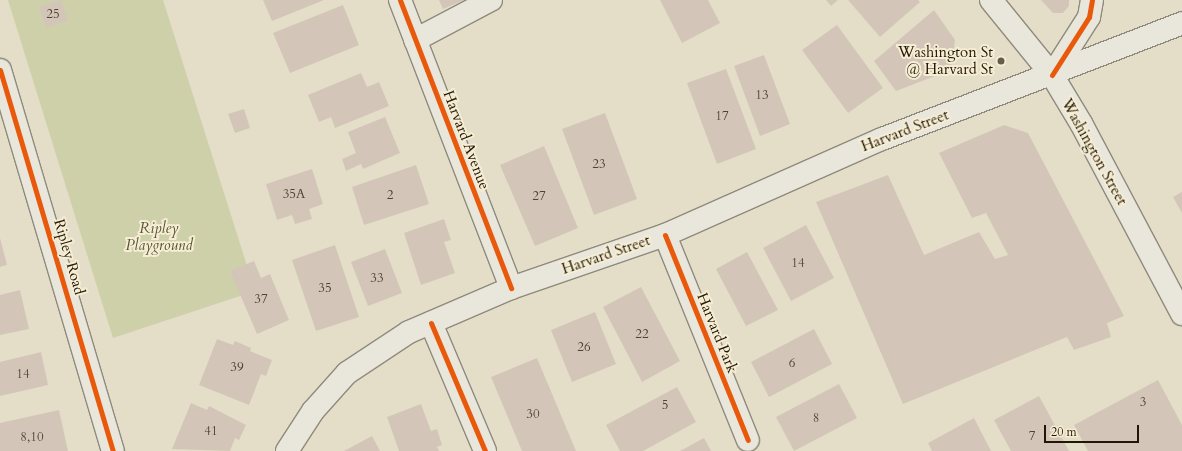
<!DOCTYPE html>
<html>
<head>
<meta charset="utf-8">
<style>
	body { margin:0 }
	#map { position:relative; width:1182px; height:451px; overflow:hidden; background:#e4dec8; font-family:Cardo,serif }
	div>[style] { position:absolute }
	.green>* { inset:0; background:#cdd0a9 }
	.building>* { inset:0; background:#d3c6b8 }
	.roads { filter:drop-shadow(1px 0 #8f8a7c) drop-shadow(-1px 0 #8f8a7c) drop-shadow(0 1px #8f8a7c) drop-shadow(0 -1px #8f8a7c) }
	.street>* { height:22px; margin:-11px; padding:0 11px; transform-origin:11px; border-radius:11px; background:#e9e6dc }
	.secondary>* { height:22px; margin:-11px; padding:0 11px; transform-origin:11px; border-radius:11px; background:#e9e6dc }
	.cycleway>* { height:5px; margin:-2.5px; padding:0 2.5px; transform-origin:2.5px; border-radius:2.5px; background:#e8590c }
	.dots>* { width:11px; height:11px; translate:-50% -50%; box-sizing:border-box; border:2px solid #f5edd4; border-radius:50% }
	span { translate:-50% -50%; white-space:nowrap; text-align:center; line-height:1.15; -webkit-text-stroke:4px #f5edd4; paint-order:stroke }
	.number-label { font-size:13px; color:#504332 }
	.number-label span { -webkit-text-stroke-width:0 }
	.poi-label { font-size:15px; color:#231604 }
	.right { translate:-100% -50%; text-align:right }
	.street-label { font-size:15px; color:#231604 }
	.park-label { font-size:15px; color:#585335; font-style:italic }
	.scale { position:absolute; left:1044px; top:425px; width:95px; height:18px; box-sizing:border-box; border:2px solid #231604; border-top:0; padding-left:5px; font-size:12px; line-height:14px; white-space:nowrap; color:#231604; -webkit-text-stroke:3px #f5edd4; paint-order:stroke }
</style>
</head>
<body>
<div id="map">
	<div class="green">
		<div style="clip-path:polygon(8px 0,163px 0,255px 291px,113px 338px)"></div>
	</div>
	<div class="building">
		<div style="clip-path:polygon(61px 0,68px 21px,46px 28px,39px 7px)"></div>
		<div style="clip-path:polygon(263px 0,324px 0,272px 21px)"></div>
		<div style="clip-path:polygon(439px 0,464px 0,443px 9px)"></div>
		<div style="clip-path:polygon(660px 0,708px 0,720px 23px,682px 43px)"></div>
		<div style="clip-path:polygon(826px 0,838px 0,831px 6px)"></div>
		<div style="clip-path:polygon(848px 0,918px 0,920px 2px,880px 37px)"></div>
		<div style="clip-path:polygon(1041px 0,1069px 0,1069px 6px,1063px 13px,1053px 13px)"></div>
		<div style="clip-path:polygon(343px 5px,359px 45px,290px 73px,273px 33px)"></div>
		<div style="clip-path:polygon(934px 10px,955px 40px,952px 64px,943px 73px,896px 91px,874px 61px)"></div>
		<div style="clip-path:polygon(837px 25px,883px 88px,848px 113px,802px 50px)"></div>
		<div style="clip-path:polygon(764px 55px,790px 124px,760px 136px,734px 66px)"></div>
		<div style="clip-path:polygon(726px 69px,756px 149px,717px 164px,687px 83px)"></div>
		<div style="clip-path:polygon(361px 73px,367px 87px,379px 82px,389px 106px,335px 128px,331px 117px,319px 122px,308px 95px)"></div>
		<div style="clip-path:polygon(244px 109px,250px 128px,235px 133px,228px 114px)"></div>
		<div style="clip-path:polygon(605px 113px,637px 199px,594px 215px,562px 129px)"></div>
		<div style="clip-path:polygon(385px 117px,400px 153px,363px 169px,361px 164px,346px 171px,342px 159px,356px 153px,348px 132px)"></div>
		<div style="clip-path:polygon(1004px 125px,1028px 133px,1124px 316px,1107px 323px,1111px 337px,1074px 350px,1067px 337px,903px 404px,816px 202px,888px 175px,924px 255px,979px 232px,995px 259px,1008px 255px,986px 213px,972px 218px,939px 153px)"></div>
		<div style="clip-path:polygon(544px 146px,578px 228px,535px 246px,500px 165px)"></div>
		<div style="clip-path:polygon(416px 165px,429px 204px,364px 225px,352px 187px)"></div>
		<div style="clip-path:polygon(312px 169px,323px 204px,309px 209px,312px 219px,295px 224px,292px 215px,277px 220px,266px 184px)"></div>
		<div style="clip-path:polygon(1182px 192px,1182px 213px,1173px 197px)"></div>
		<div style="clip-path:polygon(444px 219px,451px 240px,444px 242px,455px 273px,421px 285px,404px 233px)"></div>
		<div style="clip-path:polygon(806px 225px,834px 278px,791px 301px,763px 248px)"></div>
		<div style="clip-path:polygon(0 238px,7px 265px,0 267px)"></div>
		<div style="clip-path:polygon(335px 245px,359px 317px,316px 331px,292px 260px)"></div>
		<div style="clip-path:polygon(385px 249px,402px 293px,368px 306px,351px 262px)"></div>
		<div style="clip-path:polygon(747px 252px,778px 310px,746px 326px,716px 269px)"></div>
		<div style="clip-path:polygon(254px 261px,261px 278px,270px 274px,289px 320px,257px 334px,230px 271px)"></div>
		<div style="clip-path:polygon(641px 287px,680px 361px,642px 382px,603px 307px)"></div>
		<div style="clip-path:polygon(20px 290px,29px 329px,0 335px,0 295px)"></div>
		<div style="clip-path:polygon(595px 312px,616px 364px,572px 382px,551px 330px)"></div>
		<div style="clip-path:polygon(814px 329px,832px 364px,769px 397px,751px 362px)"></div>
		<div style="clip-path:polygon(217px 339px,233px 345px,235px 341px,251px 348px,250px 351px,272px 360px,266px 376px,261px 374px,249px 405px,199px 385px)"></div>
		<div style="clip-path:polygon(41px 352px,48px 385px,0 396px,0 362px)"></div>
		<div style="clip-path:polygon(537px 358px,576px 451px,522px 451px,491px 377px)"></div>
		<div style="clip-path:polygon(1158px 380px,1182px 425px,1182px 451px,1088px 451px,1074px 425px)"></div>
		<div style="clip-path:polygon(839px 384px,857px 418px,794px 451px,776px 417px)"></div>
		<div style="clip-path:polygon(677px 387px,696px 422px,643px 451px,620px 451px,606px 425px)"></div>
		<div style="clip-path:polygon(1039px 396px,1069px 451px,1011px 451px,994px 420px)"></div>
		<div style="clip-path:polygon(191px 403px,207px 410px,209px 406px,246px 425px,239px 440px,235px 438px,230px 451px,172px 449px)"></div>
		<div style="clip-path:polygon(421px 404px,431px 431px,437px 429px,442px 445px,437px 447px,439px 451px,399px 451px,387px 417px)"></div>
		<div style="clip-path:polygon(59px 410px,68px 451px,0 451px,0 423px)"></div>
		<div style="clip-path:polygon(974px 418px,991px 451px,932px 451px,928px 443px)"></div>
		<div style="clip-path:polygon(372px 436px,380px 451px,344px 451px)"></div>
		<div style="clip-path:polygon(704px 438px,711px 451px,680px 451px)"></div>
	</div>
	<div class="roads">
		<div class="street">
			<div style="left:400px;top:0;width:309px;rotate:68.9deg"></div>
			<div style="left:415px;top:40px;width:86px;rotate:-27.8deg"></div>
			<div style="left:0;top:70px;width:397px;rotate:73.5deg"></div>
			<div style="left:1052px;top:75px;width:69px;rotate:-57.5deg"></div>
			<div style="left:1089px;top:17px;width:17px;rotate:-80deg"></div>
			<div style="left:665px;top:235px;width:221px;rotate:68deg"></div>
			<div style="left:431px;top:323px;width:139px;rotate:67.1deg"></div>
		</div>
		<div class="secondary">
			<div style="left:991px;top:0;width:97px;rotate:50.9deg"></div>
			<div style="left:1052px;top:75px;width:58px;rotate:59deg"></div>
			<div style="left:1082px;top:125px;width:214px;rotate:62.1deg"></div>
			<div style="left:287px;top:451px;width:48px;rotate:-57deg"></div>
			<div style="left:313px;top:411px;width:51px;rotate:-48.2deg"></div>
			<div style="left:347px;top:373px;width:74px;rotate:-33.5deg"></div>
			<div style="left:409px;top:332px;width:111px;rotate:-23.3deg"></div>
			<div style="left:511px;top:288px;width:163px;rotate:-19deg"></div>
			<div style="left:665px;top:235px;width:237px;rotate:-23.9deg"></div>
			<div style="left:882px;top:139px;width:322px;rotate:-21.1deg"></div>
		</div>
	</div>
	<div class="cycleway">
		<div style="left:400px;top:0;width:309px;rotate:68.9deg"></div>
		<div style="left:0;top:70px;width:397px;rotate:73.5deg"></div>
		<div style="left:1052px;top:75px;width:69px;rotate:-57.5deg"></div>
		<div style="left:1089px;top:17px;width:17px;rotate:-80deg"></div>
		<div style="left:665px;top:235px;width:221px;rotate:68deg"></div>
		<div style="left:431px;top:323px;width:139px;rotate:67.1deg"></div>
	</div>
	<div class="dots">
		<div style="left:1001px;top:61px;background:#675c49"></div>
	</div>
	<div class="number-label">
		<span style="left:53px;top:14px">25</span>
		<span style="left:762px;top:95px">13</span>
		<span style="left:722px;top:116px">17</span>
		<span style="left:599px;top:164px">23</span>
		<span style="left:294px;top:194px">35A</span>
		<span style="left:390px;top:195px">2</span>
		<span style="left:539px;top:196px">27</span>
		<span style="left:798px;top:263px">14</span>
		<span style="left:377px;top:278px">33</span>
		<span style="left:325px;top:288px">35</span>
		<span style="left:261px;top:299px">37</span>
		<span style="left:642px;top:334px">22</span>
		<span style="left:584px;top:347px">26</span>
		<span style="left:792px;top:363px">6</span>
		<span style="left:237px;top:367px">39</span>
		<span style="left:23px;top:374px">14</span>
		<span style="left:1143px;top:402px">3</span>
		<span style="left:665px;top:405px">5</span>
		<span style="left:533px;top:414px">30</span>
		<span style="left:816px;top:418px">8</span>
		<span style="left:211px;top:431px">41</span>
		<span style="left:1032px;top:436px">7</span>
		<span style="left:32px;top:437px">8,10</span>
	</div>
	<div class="poi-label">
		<span class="right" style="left:993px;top:61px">Washington St<br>@ Harvard St</span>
	</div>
	<div class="street-label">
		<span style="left:905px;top:131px;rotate:-21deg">Harvard Street</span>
		<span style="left:466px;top:140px;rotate:69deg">Harvard Avenue</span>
		<span style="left:1094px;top:152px;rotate:61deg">Washington Street</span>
		<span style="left:606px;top:255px;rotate:-19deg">Harvard Street</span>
		<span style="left:69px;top:257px;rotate:74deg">Ripley Road</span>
		<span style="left:717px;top:333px;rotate:68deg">Harvard Park</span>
	</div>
	<div class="park-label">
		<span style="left:159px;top:237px">Ripley<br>Playground</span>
	</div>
	<div class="scale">20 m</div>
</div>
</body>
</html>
